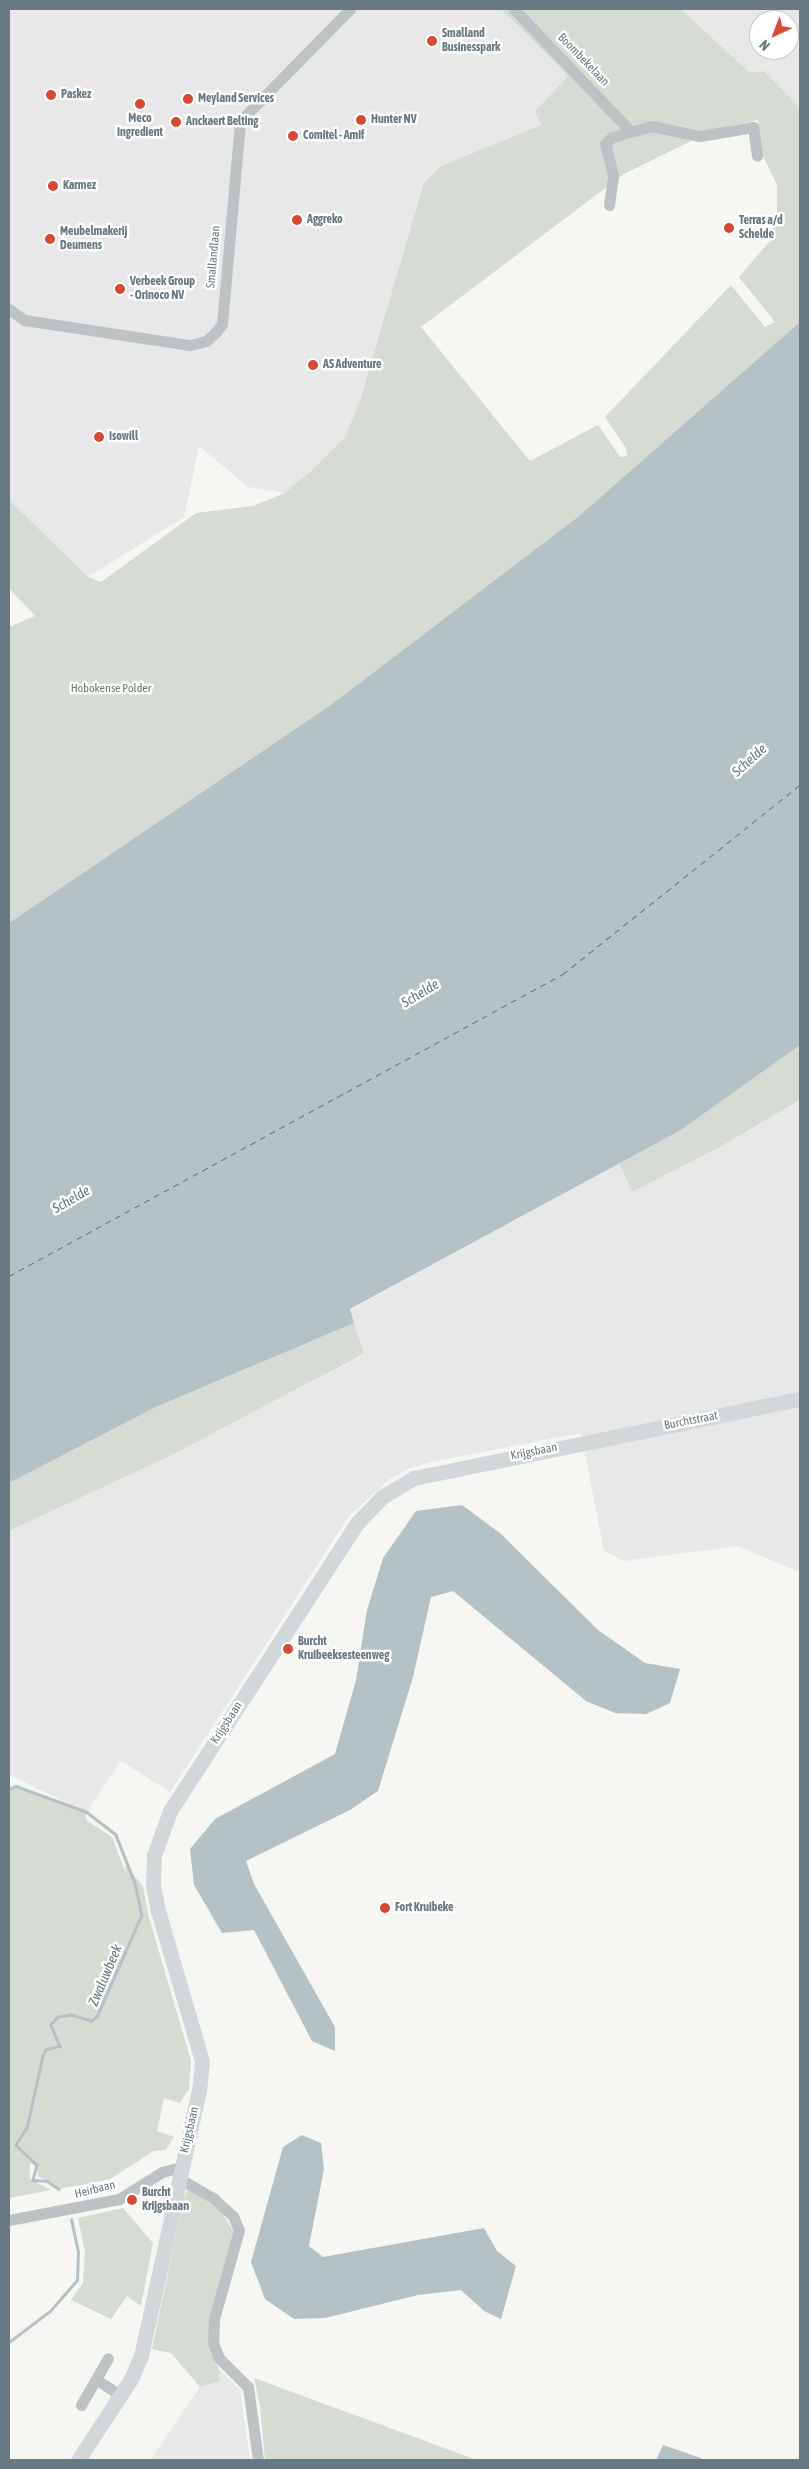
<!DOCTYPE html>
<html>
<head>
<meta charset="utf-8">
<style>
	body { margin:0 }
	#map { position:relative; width:809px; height:2469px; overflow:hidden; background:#f6f6f3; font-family:"Asap Condensed",sans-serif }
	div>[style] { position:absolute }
	.built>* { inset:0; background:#e7e8e7 }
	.green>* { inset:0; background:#d6dbd3 }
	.water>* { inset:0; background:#b5c2c5 }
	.stream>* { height:2.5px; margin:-1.25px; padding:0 1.25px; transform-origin:1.25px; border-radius:1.25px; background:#b5c2c5 }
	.ferry>* { height:1px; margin-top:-0.5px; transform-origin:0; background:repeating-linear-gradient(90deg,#637a7f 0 6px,transparent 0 11px) }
	.minor>* { height:11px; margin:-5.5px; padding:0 5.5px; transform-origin:5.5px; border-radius:5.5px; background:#bdc2c5 }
	.major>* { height:15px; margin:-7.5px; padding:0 7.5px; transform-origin:7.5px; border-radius:7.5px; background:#d2d8da }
	.dots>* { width:14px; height:14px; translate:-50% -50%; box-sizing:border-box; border:2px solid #fff; border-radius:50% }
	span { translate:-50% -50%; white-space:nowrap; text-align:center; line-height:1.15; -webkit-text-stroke:5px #fff; paint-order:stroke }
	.poi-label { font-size:12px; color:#677982; font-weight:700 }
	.left { translate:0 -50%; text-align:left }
	.street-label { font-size:12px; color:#677982 }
	.park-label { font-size:12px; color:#6b7a66 }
	.water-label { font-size:14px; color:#637a7f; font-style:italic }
	.frame { position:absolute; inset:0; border:10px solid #677982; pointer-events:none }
	.north { position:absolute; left:749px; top:10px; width:50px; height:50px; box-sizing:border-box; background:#fff; border:1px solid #c2c9cd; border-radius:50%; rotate:223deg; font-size:14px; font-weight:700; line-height:20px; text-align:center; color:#677982 }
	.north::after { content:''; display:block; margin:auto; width:18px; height:22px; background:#d74932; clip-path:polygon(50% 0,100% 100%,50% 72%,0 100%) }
</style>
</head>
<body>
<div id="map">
	<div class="built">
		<div style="clip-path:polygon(9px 9px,501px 9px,568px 76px,535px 111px,541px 125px,441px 166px,358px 408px,345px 437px,298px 484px,285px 493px,248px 487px,199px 446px,184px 517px,88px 577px,9px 500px)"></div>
		<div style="clip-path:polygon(evenodd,681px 9px,800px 9px,800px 108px,764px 71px,749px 72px,681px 9px,759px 20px,789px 20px,789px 50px,759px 50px,759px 20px)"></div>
		<div style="clip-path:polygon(800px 1100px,800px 1572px,737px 1546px,624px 1561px,604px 1551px,581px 1433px,431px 1462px,410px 1468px,390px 1479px,349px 1516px,170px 1792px,121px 1761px,87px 1812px,9px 1775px,9px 1531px,172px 1455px,364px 1355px,350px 1310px,619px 1163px,632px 1192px,718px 1148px)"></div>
		<div style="clip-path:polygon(219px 2369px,240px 2390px,250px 2460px,150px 2460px,200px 2387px,218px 2381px)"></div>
	</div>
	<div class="green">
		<div style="clip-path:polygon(evenodd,501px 9px,681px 9px,749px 72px,764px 71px,800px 108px,800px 322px,579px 516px,332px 704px,9px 923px,9px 627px,35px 616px,9px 588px,9px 500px,88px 577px,101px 582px,196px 513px,253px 506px,285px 493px,310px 472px,345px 437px,360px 401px,424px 183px,441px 166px,541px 125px,535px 111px,568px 76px,501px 9px,758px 120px,761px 152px,777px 185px,777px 215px,770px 241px,739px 277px,775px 322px,765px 327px,731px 285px,605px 417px,626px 448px,627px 456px,620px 457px,598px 425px,530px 461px,421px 327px,624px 174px,691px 141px,701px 132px,758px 120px)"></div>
		<div style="clip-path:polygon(800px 1045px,800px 1100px,718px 1148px,632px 1192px,619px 1163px,681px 1130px)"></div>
		<div style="clip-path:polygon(354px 1323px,364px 1354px,172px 1455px,9px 1531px,9px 1483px,156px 1407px)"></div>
		<div style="clip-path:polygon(16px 1786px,86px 1812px,86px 1820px,112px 1837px,126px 1874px,125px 1865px,143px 1886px,148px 1914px,191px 2061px,189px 2089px,180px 2103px,164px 2098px,157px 2131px,174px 2137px,166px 2150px,154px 2151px,110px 2179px,59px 2189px,38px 2176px,37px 2165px,30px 2163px,30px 2179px,51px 2190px,9px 2198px,9px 1789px)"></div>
		<div style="clip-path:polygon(191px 2189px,222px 2213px,234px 2232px,208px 2345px,219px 2369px,219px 2381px,200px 2387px,171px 2353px,152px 2349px,183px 2201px,187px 2190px)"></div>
		<div style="clip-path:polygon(123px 2208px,153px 2243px,141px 2306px,127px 2296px,111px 2319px,71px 2300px,83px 2283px,85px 2252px,78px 2218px)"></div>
		<div style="clip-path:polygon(254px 2378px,477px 2460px,265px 2460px,260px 2406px)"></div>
	</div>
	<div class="water">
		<div style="clip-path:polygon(800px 322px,800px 1045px,681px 1130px,350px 1309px,354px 1323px,156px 1407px,9px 1483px,9px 923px,332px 704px,579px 516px)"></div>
		<div style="clip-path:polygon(462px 1505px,500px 1533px,598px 1630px,645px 1663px,680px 1669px,670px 1703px,646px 1714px,615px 1713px,586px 1701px,453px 1591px,431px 1597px,413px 1677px,378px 1791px,350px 1810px,246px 1861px,254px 1884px,335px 2027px,335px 2051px,312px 2041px,254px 1930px,222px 1933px,194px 1885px,190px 1849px,215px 1819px,335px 1754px,356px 1680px,367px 1610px,383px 1558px,416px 1511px)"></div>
		<div style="clip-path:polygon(302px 2135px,321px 2143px,324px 2169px,309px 2246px,323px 2257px,484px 2228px,497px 2251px,516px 2266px,501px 2319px,484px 2311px,461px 2290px,418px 2295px,325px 2318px,294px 2319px,265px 2299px,251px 2262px,283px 2147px)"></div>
		<div style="clip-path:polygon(663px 2445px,701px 2458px,700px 2460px,656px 2460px)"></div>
	</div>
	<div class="stream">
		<div style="left:9px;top:1789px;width:8px;rotate:-23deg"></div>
		<div style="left:16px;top:1786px;width:76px;rotate:20.1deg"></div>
		<div style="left:87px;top:1812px;width:37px;rotate:38deg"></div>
		<div style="left:116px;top:1835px;width:52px;rotate:68.4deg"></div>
		<div style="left:135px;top:1883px;width:33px;rotate:78deg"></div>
		<div style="left:142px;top:1915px;width:111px;rotate:113.8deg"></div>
		<div style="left:97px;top:2017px;width:7px;rotate:146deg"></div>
		<div style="left:91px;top:2021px;width:21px;rotate:-163deg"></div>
		<div style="left:71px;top:2015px;width:13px;rotate:171deg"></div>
		<div style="left:58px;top:2017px;width:11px;rotate:131deg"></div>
		<div style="left:51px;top:2025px;width:23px;rotate:67deg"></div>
		<div style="left:60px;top:2046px;width:15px;rotate:164deg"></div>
		<div style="left:46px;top:2050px;width:7px;rotate:117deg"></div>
		<div style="left:43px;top:2056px;width:74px;rotate:102.5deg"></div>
		<div style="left:27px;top:2128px;width:20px;rotate:123deg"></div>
		<div style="left:16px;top:2145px;width:29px;rotate:44deg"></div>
		<div style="left:37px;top:2165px;width:16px;rotate:105deg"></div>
		<div style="left:33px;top:2180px;width:14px;rotate:4deg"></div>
		<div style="left:47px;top:2181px;width:14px;rotate:34deg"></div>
		<div style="left:9px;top:2342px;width:51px;rotate:-37.1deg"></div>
		<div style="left:50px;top:2311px;width:41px;rotate:-48.9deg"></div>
		<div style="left:77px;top:2280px;width:28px;rotate:-88deg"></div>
		<div style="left:78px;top:2252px;width:33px;rotate:-102deg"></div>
	</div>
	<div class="ferry">
		<div style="left:9px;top:1276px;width:631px;rotate:-28.6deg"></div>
		<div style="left:563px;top:974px;width:303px;rotate:-38.6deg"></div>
	</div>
	<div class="minor">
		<div style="left:514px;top:9px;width:168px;rotate:46.4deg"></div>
		<div style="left:609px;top:205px;width:30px;rotate:-82deg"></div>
		<div style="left:613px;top:175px;width:32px;rotate:-104deg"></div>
		<div style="left:605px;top:144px;width:10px;rotate:-45deg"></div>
		<div style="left:612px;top:137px;width:41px;rotate:-15.4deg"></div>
		<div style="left:652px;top:126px;width:49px;rotate:11.8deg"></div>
		<div style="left:700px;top:136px;width:54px;rotate:-9.6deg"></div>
		<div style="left:753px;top:127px;width:29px;rotate:82deg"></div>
		<div style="left:9px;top:309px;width:19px;rotate:36deg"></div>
		<div style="left:24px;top:320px;width:168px;rotate:8.6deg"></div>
		<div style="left:190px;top:345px;width:16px;rotate:-14deg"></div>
		<div style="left:206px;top:341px;width:12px;rotate:-42deg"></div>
		<div style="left:215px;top:333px;width:11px;rotate:-52deg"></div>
		<div style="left:222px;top:324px;width:204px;rotate:-84.9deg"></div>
		<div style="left:240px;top:121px;width:157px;rotate:-45.5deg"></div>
		<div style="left:180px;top:2179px;width:39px;rotate:30deg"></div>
		<div style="left:214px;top:2199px;width:25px;rotate:42deg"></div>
		<div style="left:233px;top:2216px;width:15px;rotate:67deg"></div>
		<div style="left:239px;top:2230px;width:92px;rotate:105.7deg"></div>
		<div style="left:214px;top:2319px;width:24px;rotate:92deg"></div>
		<div style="left:213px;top:2343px;width:16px;rotate:68deg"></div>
		<div style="left:219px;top:2358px;width:41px;rotate:45deg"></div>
		<div style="left:248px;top:2387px;width:74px;rotate:82.2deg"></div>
		<div style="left:9px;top:2220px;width:112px;rotate:-10.8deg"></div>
		<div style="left:119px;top:2199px;width:51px;rotate:-32.1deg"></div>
		<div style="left:162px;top:2172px;width:20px;rotate:-15deg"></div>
		<div style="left:97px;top:2380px;width:27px;rotate:33deg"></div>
		<div style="left:81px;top:2405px;width:54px;rotate:-60.1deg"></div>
	</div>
	<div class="major">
		<div style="left:78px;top:2460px;width:97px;rotate:-56.8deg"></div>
		<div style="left:131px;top:2379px;width:25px;rotate:-67deg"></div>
		<div style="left:141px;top:2356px;width:271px;rotate:-77.7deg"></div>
		<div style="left:199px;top:2091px;width:30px;rotate:-84deg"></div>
		<div style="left:202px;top:2061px;width:156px;rotate:-106.3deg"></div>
		<div style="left:158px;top:1911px;width:26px;rotate:-101deg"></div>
		<div style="left:153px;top:1885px;width:30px;rotate:-88deg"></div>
		<div style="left:154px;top:1855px;width:47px;rotate:-70deg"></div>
		<div style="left:170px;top:1811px;width:345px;rotate:-57deg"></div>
		<div style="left:358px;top:1522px;width:35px;rotate:-46deg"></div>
		<div style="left:382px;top:1497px;width:37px;rotate:-31deg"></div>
		<div style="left:414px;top:1478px;width:394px;rotate:-11.6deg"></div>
	</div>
	<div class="dots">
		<div style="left:432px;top:41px;background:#d74932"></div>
		<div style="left:51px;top:95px;background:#d74932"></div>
		<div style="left:188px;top:99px;background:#d74932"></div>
		<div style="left:140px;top:104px;background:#d74932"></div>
		<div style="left:361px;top:120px;background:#d74932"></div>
		<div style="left:176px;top:122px;background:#d74932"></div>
		<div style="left:293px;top:136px;background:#d74932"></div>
		<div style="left:53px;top:186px;background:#d74932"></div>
		<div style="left:297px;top:220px;background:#d74932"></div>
		<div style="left:729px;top:228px;background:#d74932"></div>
		<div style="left:50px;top:239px;background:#d74932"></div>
		<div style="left:120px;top:289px;background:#d74932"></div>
		<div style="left:313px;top:365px;background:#d74932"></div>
		<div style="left:99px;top:437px;background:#d74932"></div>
		<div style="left:288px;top:1649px;background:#d74932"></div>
		<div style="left:385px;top:1908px;background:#d74932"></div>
		<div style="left:132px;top:2200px;background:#d74932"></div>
	</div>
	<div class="poi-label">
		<span class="left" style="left:442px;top:41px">Smalland<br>Businesspark</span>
		<span class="left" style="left:61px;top:95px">Paskez</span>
		<span class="left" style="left:198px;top:99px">Meyland Services</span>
		<span style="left:140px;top:126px">Meco<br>Ingredient</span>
		<span class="left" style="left:371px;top:120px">Hunter NV</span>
		<span class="left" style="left:186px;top:122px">Anckaert Belting</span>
		<span class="left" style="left:303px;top:136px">Comitel - Amif</span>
		<span class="left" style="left:63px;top:186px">Karmez</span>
		<span class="left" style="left:307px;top:220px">Aggreko</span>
		<span class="left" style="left:739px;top:228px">Terras a/d<br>Schelde</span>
		<span class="left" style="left:60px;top:239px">Meubelmakerij<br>Deumens</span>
		<span class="left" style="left:130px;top:289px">Verbeek Group<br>- Orinoco NV</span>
		<span class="left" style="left:323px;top:365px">AS Adventure</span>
		<span class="left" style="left:109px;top:437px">Isowill</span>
		<span class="left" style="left:298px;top:1649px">Burcht<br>Kruibeeksesteenweg</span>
		<span class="left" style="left:395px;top:1908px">Fort Kruibeke</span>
		<span class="left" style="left:142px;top:2200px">Burcht<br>Krijgsbaan</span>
	</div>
	<div class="street-label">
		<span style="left:583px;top:60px;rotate:46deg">Boombekelaan</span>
		<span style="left:214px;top:257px;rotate:-85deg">Smallandlaan</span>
		<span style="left:691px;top:1421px;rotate:-11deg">Burchtstraat</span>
		<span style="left:534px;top:1452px;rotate:-11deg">Krijgsbaan</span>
		<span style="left:227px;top:1723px;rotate:-57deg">Krijgsbaan</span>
		<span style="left:190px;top:2130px;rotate:-77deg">Krijgsbaan</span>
		<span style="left:95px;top:2190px;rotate:-14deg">Heirbaan</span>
	</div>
	<div class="park-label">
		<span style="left:111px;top:689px">Hobokense Polder</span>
	</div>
	<div class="water-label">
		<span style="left:749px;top:760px;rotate:-42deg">Schelde</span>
		<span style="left:420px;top:993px;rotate:-31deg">Schelde</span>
		<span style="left:71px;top:1199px;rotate:-30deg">Schelde</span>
		<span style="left:105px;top:1975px;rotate:-67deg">Zwaluwbeek</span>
	</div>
	<div class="frame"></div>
	<div class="north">N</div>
</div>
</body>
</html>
